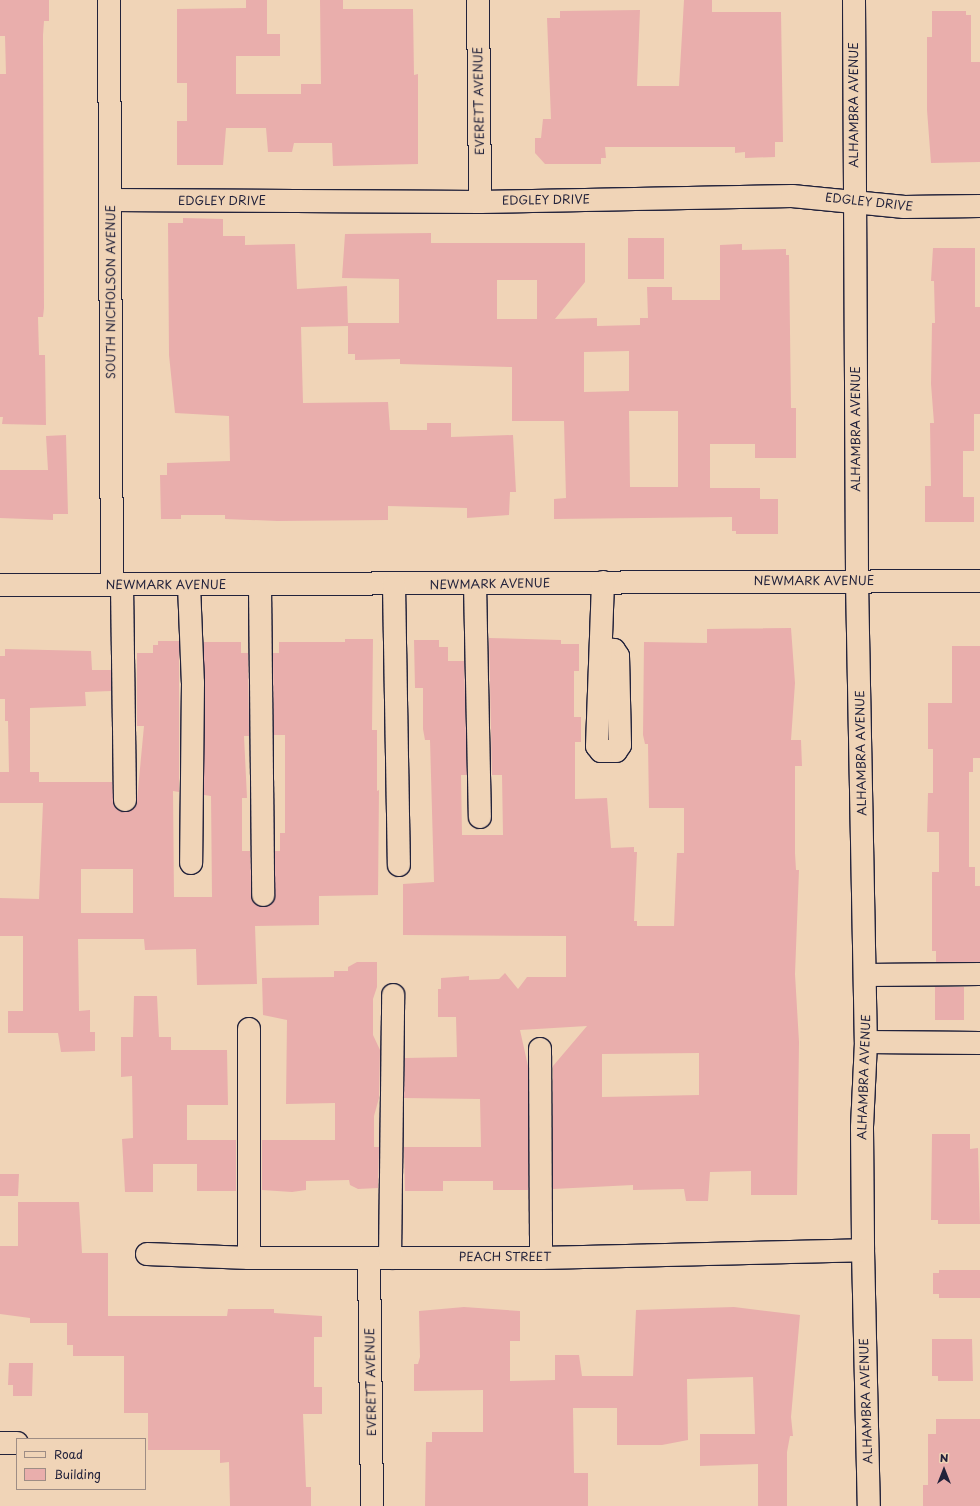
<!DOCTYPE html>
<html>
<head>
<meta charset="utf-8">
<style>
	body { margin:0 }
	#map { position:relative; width:980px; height:1506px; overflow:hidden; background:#f0d4b7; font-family:"Playpen Sans",sans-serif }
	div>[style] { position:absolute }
	.building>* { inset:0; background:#e9aeac }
	.roads { filter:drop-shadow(1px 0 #22223b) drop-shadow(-1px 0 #22223b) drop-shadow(0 1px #22223b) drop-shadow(0 -1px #22223b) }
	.minor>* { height:22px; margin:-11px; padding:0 11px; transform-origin:11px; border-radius:11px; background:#f0d4b7 }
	span { translate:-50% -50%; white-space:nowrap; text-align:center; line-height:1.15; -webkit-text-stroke:3px #f0d4b7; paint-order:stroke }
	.street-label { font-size:12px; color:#22223b }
	.legend { position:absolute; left:16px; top:1438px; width:130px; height:52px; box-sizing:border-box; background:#f0d4b7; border:1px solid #9e8d85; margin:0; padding:5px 7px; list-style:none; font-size:12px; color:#22223b }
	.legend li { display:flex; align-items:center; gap:8px; height:20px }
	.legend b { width:20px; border:1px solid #9e8d85 }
	.north { position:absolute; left:924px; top:1450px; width:40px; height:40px; -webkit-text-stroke:3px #f0d4b7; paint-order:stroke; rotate:0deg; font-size:11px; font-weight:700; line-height:16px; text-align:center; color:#22223b }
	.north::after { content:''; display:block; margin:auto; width:14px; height:18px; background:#22223b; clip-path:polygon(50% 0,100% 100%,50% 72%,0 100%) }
</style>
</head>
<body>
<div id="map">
	<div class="building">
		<div style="clip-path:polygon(0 0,49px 0,49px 21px,44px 21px,43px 35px,44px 308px,43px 317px,38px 317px,39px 355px,45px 355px,46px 425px,2px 424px,3px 417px,0 417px,0 74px,6px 74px,5px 36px,0 36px)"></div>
		<div style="clip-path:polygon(246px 0,267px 0,267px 34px,280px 34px,280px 56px,236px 56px,236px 94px,301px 94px,301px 84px,321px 84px,320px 0,343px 0,343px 9px,413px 9px,414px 75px,418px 74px,418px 164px,333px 166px,332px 143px,294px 143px,292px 152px,268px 152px,266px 128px,226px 128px,223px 165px,177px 165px,177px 121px,187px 121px,187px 83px,177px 83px,177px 9px,246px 8px)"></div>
		<div style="clip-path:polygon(684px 0,712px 0,712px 12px,781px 12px,783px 142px,775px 142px,775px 157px,745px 158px,745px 152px,735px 153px,735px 147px,605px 147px,606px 158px,601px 158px,601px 164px,545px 164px,535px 153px,535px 138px,541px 138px,543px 119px,551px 119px,547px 18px,560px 18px,560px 11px,640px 10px,637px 86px,679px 86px)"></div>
		<div style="clip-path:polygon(932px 11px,966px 11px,966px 15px,971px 15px,971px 62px,980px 62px,980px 162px,931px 163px,927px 110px,927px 37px,932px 37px)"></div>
		<div style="clip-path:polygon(183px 218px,223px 219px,223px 236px,245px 236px,245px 245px,295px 244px,297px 289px,347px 286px,348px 326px,301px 327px,303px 403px,388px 402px,390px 430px,427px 430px,427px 423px,451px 423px,451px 437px,513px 435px,516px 492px,510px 492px,509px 515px,467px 518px,467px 508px,388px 506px,388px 520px,277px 521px,225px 519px,225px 515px,181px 515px,181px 519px,161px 519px,160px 475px,167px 475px,167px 463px,230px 461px,229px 416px,175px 413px,169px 355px,168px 223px,183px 223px)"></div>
		<div style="clip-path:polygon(evenodd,431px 233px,431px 243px,585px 243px,585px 282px,555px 319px,597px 318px,597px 326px,640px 325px,640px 318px,648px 318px,647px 287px,672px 287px,672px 300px,720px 300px,720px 245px,742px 244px,742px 250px,786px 249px,786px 255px,789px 255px,791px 408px,796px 408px,796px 458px,755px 458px,755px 444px,710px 444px,710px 488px,760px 488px,760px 499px,778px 499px,778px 534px,736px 534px,736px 531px,732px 531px,732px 517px,554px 519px,554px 499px,566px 498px,564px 421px,512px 421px,512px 367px,400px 364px,400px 359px,355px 360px,355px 354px,348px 354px,348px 323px,399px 323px,399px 279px,342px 278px,345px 234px,431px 233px,497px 280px,537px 280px,537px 319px,497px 319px,497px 280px,431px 233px,629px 351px,629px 391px,584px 392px,584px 352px,629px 351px,431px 233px,629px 411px,678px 411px,678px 487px,630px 487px,629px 411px)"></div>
		<div style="clip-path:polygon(628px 238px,664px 238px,664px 279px,628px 279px)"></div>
		<div style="clip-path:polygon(933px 248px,975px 248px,975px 307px,980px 307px,980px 414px,974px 414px,974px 451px,963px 451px,963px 497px,974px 497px,974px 522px,925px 522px,925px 486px,931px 486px,930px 423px,934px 423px,931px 384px,932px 323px,935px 323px,934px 281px,931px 281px)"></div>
		<div style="clip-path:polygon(66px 435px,68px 514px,53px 514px,53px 520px,0 518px,0 470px,48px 470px,46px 436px)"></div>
		<div style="clip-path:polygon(evenodd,791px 628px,795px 683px,791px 740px,801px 740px,802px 766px,795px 766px,795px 853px,796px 870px,799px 870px,795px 974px,799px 1042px,797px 1195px,751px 1195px,751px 1171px,710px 1172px,708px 1201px,686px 1201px,684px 1189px,633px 1190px,633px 1185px,553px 1189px,553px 1066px,587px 1026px,520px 1030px,528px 1066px,528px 1190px,493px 1190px,493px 1181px,443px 1181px,443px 1191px,405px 1191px,404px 1147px,481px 1147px,480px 1099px,404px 1098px,405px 1058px,457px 1057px,456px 1017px,438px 1017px,438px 989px,441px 989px,441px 978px,469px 976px,469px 980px,499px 979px,505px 973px,518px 989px,527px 977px,566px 977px,566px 936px,403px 935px,403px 884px,434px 882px,430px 740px,425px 740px,423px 729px,423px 688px,415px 688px,414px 640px,439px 640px,439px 647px,448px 647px,448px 661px,464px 661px,467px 775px,461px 775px,462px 835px,503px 835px,502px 775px,492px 775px,489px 638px,561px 640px,561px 644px,579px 644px,579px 671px,574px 671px,574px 717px,581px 717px,581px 742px,575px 742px,575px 799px,607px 798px,611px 848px,634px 847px,634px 852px,637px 852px,634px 921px,637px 921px,637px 926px,674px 926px,677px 853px,684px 853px,684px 808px,649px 808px,648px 744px,645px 744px,643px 735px,644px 642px,707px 643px,707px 629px,791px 628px,699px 1053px,699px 1095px,602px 1097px,602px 1054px,699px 1053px)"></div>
		<div style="clip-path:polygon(evenodd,345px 639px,373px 639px,372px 730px,377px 730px,377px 791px,379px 790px,378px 895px,319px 896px,319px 925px,255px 926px,257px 984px,197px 985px,196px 949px,145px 950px,144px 939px,78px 939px,79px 1011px,90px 1010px,90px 1032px,95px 1032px,95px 1051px,61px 1052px,58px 1033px,8px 1033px,8px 1011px,23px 1011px,23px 936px,0 936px,0 898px,39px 899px,43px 803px,0 803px,0 772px,9px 772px,8px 721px,5px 721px,5px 699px,0 699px,0 656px,5px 656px,5px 649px,91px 651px,92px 670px,111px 670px,111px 691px,85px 692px,86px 706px,30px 708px,30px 772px,39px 772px,39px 782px,112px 782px,114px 806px,126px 812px,136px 806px,137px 800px,144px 726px,137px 726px,137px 653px,153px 653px,153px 645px,158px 645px,158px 641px,179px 641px,179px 792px,173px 791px,174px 897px,212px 897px,211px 796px,204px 795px,204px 642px,241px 642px,241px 653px,248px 653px,249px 736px,244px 736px,247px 798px,242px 798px,242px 851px,250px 851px,252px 901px,264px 907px,274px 901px,275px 851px,280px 851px,280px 833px,285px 833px,285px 735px,274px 735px,273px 653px,279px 653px,279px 642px,345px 642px,345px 639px,81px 869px,133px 869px,133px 913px,81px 913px,81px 869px)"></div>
		<div style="clip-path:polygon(952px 646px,980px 646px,980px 758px,973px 758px,973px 772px,969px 772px,969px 867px,975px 867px,975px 886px,980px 886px,980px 962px,936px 962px,936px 951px,932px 951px,932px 872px,939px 872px,939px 832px,927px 832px,928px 793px,933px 793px,933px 749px,928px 749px,928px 703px,952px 703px)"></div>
		<div style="clip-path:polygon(357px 962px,377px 962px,377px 987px,373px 999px,373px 1035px,380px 1050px,379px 1098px,374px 1116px,374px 1147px,379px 1147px,378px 1188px,358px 1189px,350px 1185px,349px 1180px,306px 1181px,306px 1190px,292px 1192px,262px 1190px,262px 1140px,335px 1140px,335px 1103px,286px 1104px,287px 1020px,263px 1015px,262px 978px,334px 977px,334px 971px,348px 971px,348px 967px)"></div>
		<div style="clip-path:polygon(935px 987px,964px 987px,964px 1020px,935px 1020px)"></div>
		<div style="clip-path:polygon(134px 996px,157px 996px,159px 1037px,171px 1037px,171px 1050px,227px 1050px,228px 1105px,187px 1105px,187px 1140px,236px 1140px,236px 1191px,197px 1191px,197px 1164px,153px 1164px,153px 1192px,125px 1192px,122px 1139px,133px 1138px,132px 1076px,121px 1077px,121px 1037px,133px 1037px)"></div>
		<div style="clip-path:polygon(932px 1134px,970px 1134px,970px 1149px,978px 1148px,980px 1224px,938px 1224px,938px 1220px,931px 1220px)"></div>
		<div style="clip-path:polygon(0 1174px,19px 1174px,18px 1196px,0 1196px)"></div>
		<div style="clip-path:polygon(18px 1202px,79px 1202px,82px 1253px,108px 1253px,108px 1316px,227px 1316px,228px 1309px,274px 1309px,274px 1313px,322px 1316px,322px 1337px,314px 1337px,314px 1387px,322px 1387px,322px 1414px,303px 1414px,306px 1487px,311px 1487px,311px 1506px,230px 1506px,229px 1462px,220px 1463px,220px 1450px,148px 1450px,148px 1413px,124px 1413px,124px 1356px,73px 1356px,73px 1345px,67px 1345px,67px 1323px,30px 1323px,30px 1318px,0 1314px,0 1246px,18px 1246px)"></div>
		<div style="clip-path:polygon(939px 1270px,980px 1270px,980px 1298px,939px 1298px,939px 1294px,933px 1294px,933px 1273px,939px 1273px)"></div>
		<div style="clip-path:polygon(464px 1307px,520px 1311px,520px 1341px,510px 1341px,510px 1381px,555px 1380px,555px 1355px,579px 1355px,582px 1376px,633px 1376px,636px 1310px,734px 1307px,800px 1315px,791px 1417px,793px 1436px,790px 1436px,787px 1452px,787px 1506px,758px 1506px,758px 1464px,700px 1466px,700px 1434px,755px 1434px,753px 1377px,687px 1379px,688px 1440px,662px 1445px,617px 1445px,617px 1408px,573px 1408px,574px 1473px,588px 1473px,588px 1506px,425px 1506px,426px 1442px,432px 1442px,432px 1432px,483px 1432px,483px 1390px,414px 1391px,414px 1364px,418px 1364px,420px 1357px,419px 1311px)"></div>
		<div style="clip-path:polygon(932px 1339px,972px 1339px,973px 1381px,938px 1381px,938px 1376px,932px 1376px)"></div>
		<div style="clip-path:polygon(9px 1363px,33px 1363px,32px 1396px,13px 1396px,13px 1385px,8px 1385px)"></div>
		<div style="clip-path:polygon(936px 1419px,980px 1419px,980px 1506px,923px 1506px,923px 1485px,928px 1485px,928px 1434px,936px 1434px)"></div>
	</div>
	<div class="roads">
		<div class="minor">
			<div style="left:109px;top:0;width:585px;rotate:89.71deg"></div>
			<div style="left:478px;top:0;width:202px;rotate:89.4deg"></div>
			<div style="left:854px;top:0;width:581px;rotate:89.7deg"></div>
			<div style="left:857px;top:581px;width:461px;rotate:88.9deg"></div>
			<div style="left:866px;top:1042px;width:86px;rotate:92.7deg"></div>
			<div style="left:862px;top:1128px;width:122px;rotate:89.5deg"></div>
			<div style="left:863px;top:1250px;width:256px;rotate:88.7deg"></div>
			<div style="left:111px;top:200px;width:369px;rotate:0.3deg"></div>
			<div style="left:480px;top:202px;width:312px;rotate:-1.1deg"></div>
			<div style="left:792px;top:196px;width:113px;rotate:5.6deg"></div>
			<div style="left:904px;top:207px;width:76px;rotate:-0.8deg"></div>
			<div style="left:475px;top:584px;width:233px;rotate:88.8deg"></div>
			<div style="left:0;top:585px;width:980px;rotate:-0.23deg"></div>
			<div style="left:122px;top:585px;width:215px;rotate:89.2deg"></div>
			<div style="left:189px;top:585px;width:98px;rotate:87.7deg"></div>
			<div style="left:193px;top:683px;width:180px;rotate:90.6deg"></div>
			<div style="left:394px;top:585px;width:280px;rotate:89deg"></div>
			<div style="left:260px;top:586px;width:309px;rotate:89.4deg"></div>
			<div style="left:603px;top:649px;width:11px;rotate:5deg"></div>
			<div style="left:614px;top:650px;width:7px;rotate:56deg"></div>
			<div style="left:618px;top:656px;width:89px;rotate:88.7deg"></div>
			<div style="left:620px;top:745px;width:7px;rotate:124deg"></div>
			<div style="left:616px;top:751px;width:15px;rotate:180deg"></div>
			<div style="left:601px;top:751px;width:6px;rotate:-129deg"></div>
			<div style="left:597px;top:746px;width:164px;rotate:-87.9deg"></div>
			<div style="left:865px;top:975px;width:115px;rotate:-0.5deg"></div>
			<div style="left:249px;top:1029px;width:229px;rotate:90deg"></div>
			<div style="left:866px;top:1042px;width:114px;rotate:0.5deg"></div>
			<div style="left:540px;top:1049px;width:209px;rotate:89.7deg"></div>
			<div style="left:147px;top:1254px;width:102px;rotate:2.2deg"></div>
			<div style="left:249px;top:1258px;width:292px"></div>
			<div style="left:541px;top:1258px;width:322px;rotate:-1.4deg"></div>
			<div style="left:369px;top:1258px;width:248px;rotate:89.3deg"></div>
			<div style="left:390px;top:1258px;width:263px;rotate:-89.3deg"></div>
			<div style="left:0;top:1443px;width:17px"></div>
		</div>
	</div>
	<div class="street-label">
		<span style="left:479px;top:101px;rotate:-91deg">EVERETT AVENUE</span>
		<span style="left:854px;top:105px;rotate:-90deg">ALHAMBRA AVENUE</span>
		<span style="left:546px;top:200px;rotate:-1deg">EDGLEY DRIVE</span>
		<span style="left:222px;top:201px">EDGLEY DRIVE</span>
		<span style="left:869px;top:202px;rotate:6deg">EDGLEY DRIVE</span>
		<span style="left:111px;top:292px;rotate:-90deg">SOUTH NICHOLSON AVENUE</span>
		<span style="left:856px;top:429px;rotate:-90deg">ALHAMBRA AVENUE</span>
		<span style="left:814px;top:581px">NEWMARK AVENUE</span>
		<span style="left:490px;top:584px;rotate:-1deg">NEWMARK AVENUE</span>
		<span style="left:166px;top:585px">NEWMARK AVENUE</span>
		<span style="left:861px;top:753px;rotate:-91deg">ALHAMBRA AVENUE</span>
		<span style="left:864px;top:1077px;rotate:-88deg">ALHAMBRA AVENUE</span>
		<span style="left:505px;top:1257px">PEACH STREET</span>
		<span style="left:371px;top:1382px;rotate:-91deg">EVERETT AVENUE</span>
		<span style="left:866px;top:1401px;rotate:-92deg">ALHAMBRA AVENUE</span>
	</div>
	<ul class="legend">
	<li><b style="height:5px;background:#f0d4b7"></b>Road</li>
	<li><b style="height:11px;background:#e9aeac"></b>Building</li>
	</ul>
	<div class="north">N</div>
</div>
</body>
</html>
